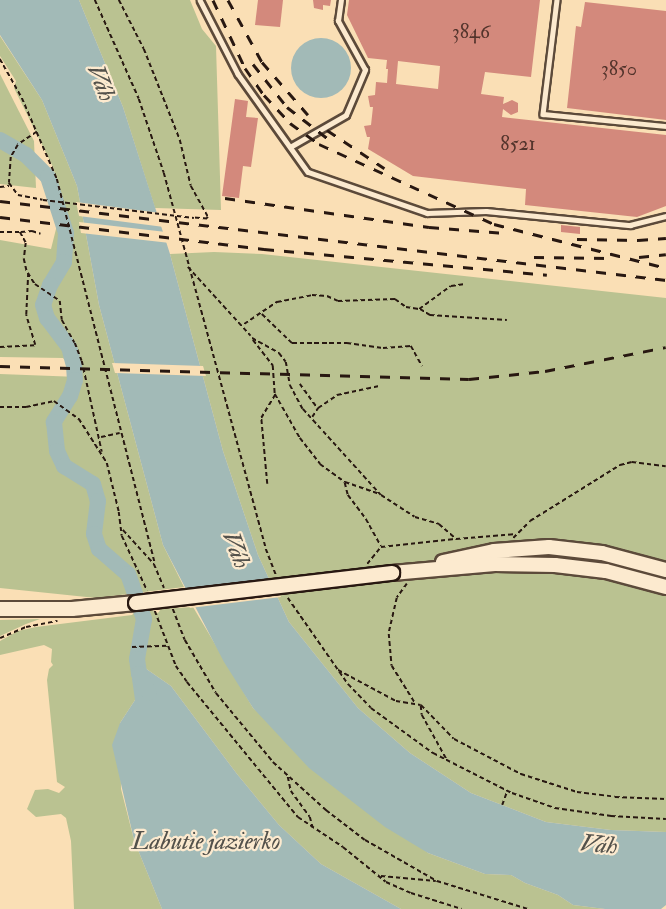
<!DOCTYPE html>
<html>
<head>
<meta charset="utf-8">
<style>
	body { margin:0 }
	#map { position:relative; width:666px; height:909px; overflow:hidden; background:#fadfb5; font-family:"IM FELL Double Pica",serif }
	div>[style] { position:absolute }
	.green>* { inset:0; background:#bac291 }
	.water>* { inset:0; background:#a2bab7 }
	.round { border-radius:50% }
	.pier>* { inset:0; background:#fadfb5 }
	.river>* { height:16px; margin:-8px; padding:0 8px; transform-origin:8px; border-radius:8px; background:#a2bab7 }
	.building>* { inset:0; background:#d3897c }
	.path>* { height:1.5px; margin-top:-0.75px; transform-origin:0; background:repeating-linear-gradient(90deg,#281811 0 4.5px,transparent 0 7.5px) }
	.roads { filter:drop-shadow(2px 0 #5c4a3a) drop-shadow(-2px 0 #5c4a3a) drop-shadow(0 2px #5c4a3a) drop-shadow(0 -2px #5c4a3a) }
	.lane>* { height:4.5px; margin:-2.25px; padding:0 2.25px; transform-origin:2.25px; border-radius:2.25px; background:#fceacf }
	.secondary>* { height:14px; margin:-7px; padding:0 7px; transform-origin:7px; border-radius:7px; background:#fceacf }
	.rail>* { height:3px; margin-top:-1.5px; transform-origin:0; background:repeating-linear-gradient(90deg,#281811 0 10px,transparent 0 20px) }
	.path-bridge>* { height:1.5px; margin-top:-0.75px; transform-origin:0; background:repeating-linear-gradient(90deg,#281811 0 4.5px,transparent 0 7.5px) }
	.bridges { filter:drop-shadow(2px 0 #281811) drop-shadow(-2px 0 #281811) drop-shadow(0 2px #281811) drop-shadow(0 -2px #281811) }
	.secondary-bridge>* { height:14px; margin:-7px; padding:0 7px; transform-origin:7px; border-radius:7px; background:#fceacf }
	span { translate:-50% -50%; white-space:nowrap; text-align:center; line-height:1.15; -webkit-text-stroke:4.5px #fceacf; paint-order:stroke }
	.number-label { font-size:20px; color:#53342c }
	.number-label span { -webkit-text-stroke-width:0 }
	.water-label { font-size:24px; color:#53514b; font-style:italic }
</style>
</head>
<body>
<div id="map">
	<div class="green">
		<div style="clip-path:polygon(79px 0,190px 0,202px 29px,216px 46px,221px 210px,155px 208px,123px 107px)"></div>
		<div style="clip-path:polygon(0 36px,42px 100px,77px 186px,99px 305px,163px 545px,184px 587px,96px 598px,0 588px,0 374px,79px 377px,63px 358px,0 357px,0 240px,51px 249px,63px 201px,53px 167px,14px 88px,16px 81px,0 56px)"></div>
		<div style="clip-path:polygon(0 74px,34px 141px,36px 188px,0 184px)"></div>
		<div style="clip-path:polygon(214px 252px,262px 254px,666px 298px,666px 832px,611px 830px,546px 822px,471px 793px,410px 753px,358px 708px,289px 622px,258px 555px,223px 451px,170px 254px)"></div>
		<div style="clip-path:polygon(193px 607px,253px 708px,428px 853px,485px 874px,511px 875px,525px 883px,558px 895px,573px 905px,605px 909px,401px 909px,321px 864px,279px 825px,237px 774px,171px 686px,145px 668px,135px 700px,120px 723px,121px 789px,134px 840px,162px 909px,74px 909px,71px 841px,66px 818px,61px 814px,36px 817px,27px 809px,35px 790px,48px 789px,59px 793px,65px 787px,57px 782px,47px 680px,49px 669px,53px 665px,51px 662px,52px 649px,44px 645px,0 655px,0 641px,18px 631px,36px 627px,132px 615px,134px 613px,140px 615px,148px 609px,158px 613px,161px 609px)"></div>
		<div style="clip-path:polygon(40px 619px,26px 624px,0 636px,0 620px)"></div>
	</div>
	<div class="water">
		<div style="clip-path:polygon(0 0,79px 0,123px 107px,170px 254px,223px 451px,258px 555px,289px 622px,358px 708px,410px 753px,471px 793px,546px 822px,611px 830px,666px 832px,666px 905px,661px 909px,605px 909px,573px 905px,558px 895px,525px 883px,511px 875px,485px 874px,428px 853px,385px 827px,309px 768px,253px 708px,224px 662px,163px 545px,99px 305px,77px 186px,42px 100px,0 35px)"></div>
		<div class="round" style="left:291px;top:38px;width:60px;height:60px"></div>
		<div style="clip-path:polygon(145px 668px,171px 686px,237px 774px,279px 825px,321px 864px,401px 909px,162px 909px,134px 840px,112px 745px,120px 723px,135px 700px,132px 679px)"></div>
	</div>
	<div class="pier">
		<div style="clip-path:polygon(76px 202px,160px 213px,164px 227px,79px 216px)"></div>
		<div style="clip-path:polygon(79px 222px,166px 232px,170px 243px,81px 233px)"></div>
		<div style="clip-path:polygon(112px 363px,203px 366px,206px 376px,115px 373px)"></div>
		<div style="clip-path:polygon(272px 579px,281px 597px,190px 608px,181px 589px)"></div>
	</div>
	<div class="river">
		<div style="left:0;top:140px;width:30px;rotate:30deg"></div>
		<div style="left:26px;top:155px;width:31px;rotate:45deg"></div>
		<div style="left:48px;top:177px;width:59px;rotate:72.2deg"></div>
		<div style="left:66px;top:233px;width:29px;rotate:94deg"></div>
		<div style="left:64px;top:262px;width:27px;rotate:121deg"></div>
		<div style="left:50px;top:285px;width:21px;rotate:109deg"></div>
		<div style="left:43px;top:305px;width:14px;rotate:73deg"></div>
		<div style="left:47px;top:318px;width:36px;rotate:53deg"></div>
		<div style="left:69px;top:347px;width:20px;rotate:75deg"></div>
		<div style="left:74px;top:366px;width:14px;rotate:86deg"></div>
		<div style="left:75px;top:380px;width:17px;rotate:107deg"></div>
		<div style="left:70px;top:396px;width:31px;rotate:122deg"></div>
		<div style="left:54px;top:422px;width:29px;rotate:84deg"></div>
		<div style="left:57px;top:451px;width:17px;rotate:65deg"></div>
		<div style="left:64px;top:466px;width:34px;rotate:32deg"></div>
		<div style="left:93px;top:484px;width:18px;rotate:74deg"></div>
		<div style="left:98px;top:501px;width:33px;rotate:97deg"></div>
		<div style="left:94px;top:534px;width:16px;rotate:72deg"></div>
		<div style="left:99px;top:549px;width:38px;rotate:41deg"></div>
		<div style="left:128px;top:574px;width:48px;rotate:70.4deg"></div>
		<div style="left:144px;top:619px;width:41px;rotate:99.9deg"></div>
		<div style="left:137px;top:659px;width:15px;rotate:82deg"></div>
		<div style="left:139px;top:674px;width:21px;rotate:62deg"></div>
	</div>
	<div class="building">
		<div style="clip-path:polygon(258px 0,283px 0,280px 27px,255px 25px)"></div>
		<div style="clip-path:polygon(313px 0,331px 0,330px 6px,323px 5px,323px 10px,314px 8px)"></div>
		<div style="clip-path:polygon(evenodd,349px 0,540px 0,531px 77px,485px 72px,481px 94px,504px 97px,503px 104px,512px 100px,518px 103px,518px 112px,511px 115px,503px 109px,502px 117px,666px 135px,666px 206px,637px 217px,525px 205px,526px 189px,413px 176px,368px 149px,370px 137px,367px 137px,364px 126px,371px 125px,373px 107px,370px 107px,368px 96px,375px 95px,376px 82px,387px 83px,388px 69px,386px 69px,387px 60px,368px 58px,347px 15px,349px 0,398px 61px,440px 66px,438px 89px,396px 84px,398px 61px)"></div>
		<div style="clip-path:polygon(585px 2px,666px 11px,666px 120px,567px 108px,576px 26px,581px 27px)"></div>
		<div style="clip-path:polygon(235px 99px,248px 101px,246px 117px,258px 118px,251px 167px,243px 166px,239px 198px,222px 196px)"></div>
		<div style="clip-path:polygon(561px 225px,580px 227px,580px 234px,561px 232px)"></div>
	</div>
	<div class="path">
		<div style="left:95px;top:0;width:108px;rotate:66deg"></div>
		<div style="left:139px;top:99px;width:78px;rotate:71.3deg"></div>
		<div style="left:164px;top:173px;width:390px;rotate:74.8deg"></div>
		<div style="left:266px;top:549px;width:28px;rotate:69deg"></div>
		<div style="left:119px;top:0;width:55px;rotate:63deg"></div>
		<div style="left:144px;top:49px;width:98px;rotate:68.4deg"></div>
		<div style="left:180px;top:140px;width:47px;rotate:76.6deg"></div>
		<div style="left:191px;top:186px;width:35px;rotate:61deg"></div>
		<div style="left:208px;top:217px;width:2px;rotate:117deg"></div>
		<div style="left:207px;top:219px;width:13px;rotate:-176deg"></div>
		<div style="left:0;top:59px;width:45px;rotate:60.6deg"></div>
		<div style="left:22px;top:98px;width:88px;rotate:66.6deg"></div>
		<div style="left:57px;top:179px;width:396px;rotate:75.7deg"></div>
		<div style="left:37px;top:132px;width:23px;rotate:146deg"></div>
		<div style="left:18px;top:145px;width:14px;rotate:120deg"></div>
		<div style="left:11px;top:157px;width:26px;rotate:94deg"></div>
		<div style="left:9px;top:183px;width:15px;rotate:53deg"></div>
		<div style="left:18px;top:195px;width:25px;rotate:11deg"></div>
		<div style="left:0;top:187px;width:9px;rotate:-6deg"></div>
		<div style="left:0;top:232px;width:20px"></div>
		<div style="left:20px;top:232px;width:13px;rotate:61deg"></div>
		<div style="left:26px;top:243px;width:16px;rotate:97deg"></div>
		<div style="left:24px;top:259px;width:13px;rotate:77deg"></div>
		<div style="left:21px;top:232px;width:11px;rotate:-5deg"></div>
		<div style="left:32px;top:231px;width:9px;rotate:18deg"></div>
		<div style="left:188px;top:267px;width:93px;rotate:47.6deg"></div>
		<div style="left:420px;top:309px;width:12px;rotate:31deg"></div>
		<div style="left:430px;top:315px;width:77px;rotate:3.7deg"></div>
		<div style="left:262px;top:314px;width:42px;rotate:44deg"></div>
		<div style="left:292px;top:343px;width:55px"></div>
		<div style="left:347px;top:343px;width:36px;rotate:8deg"></div>
		<div style="left:383px;top:348px;width:28px;rotate:-4deg"></div>
		<div style="left:411px;top:346px;width:23px;rotate:61deg"></div>
		<div style="left:244px;top:324px;width:40px;rotate:-34deg"></div>
		<div style="left:277px;top:302px;width:36px;rotate:-11deg"></div>
		<div style="left:312px;top:295px;width:15px;rotate:4deg"></div>
		<div style="left:327px;top:296px;width:12px;rotate:24deg"></div>
		<div style="left:338px;top:301px;width:57px;rotate:-2deg"></div>
		<div style="left:395px;top:299px;width:14px;rotate:36deg"></div>
		<div style="left:406px;top:307px;width:13px;rotate:9deg"></div>
		<div style="left:419px;top:309px;width:39px;rotate:-36deg"></div>
		<div style="left:451px;top:286px;width:14px;rotate:-8deg"></div>
		<div style="left:252px;top:338px;width:31px;rotate:29deg"></div>
		<div style="left:279px;top:353px;width:11px;rotate:52deg"></div>
		<div style="left:286px;top:362px;width:23px;rotate:80deg"></div>
		<div style="left:290px;top:385px;width:27px;rotate:62deg"></div>
		<div style="left:303px;top:409px;width:116px;rotate:47.8deg"></div>
		<div style="left:381px;top:495px;width:40px;rotate:32.9deg"></div>
		<div style="left:415px;top:517px;width:25px;rotate:16deg"></div>
		<div style="left:439px;top:524px;width:23px;rotate:41deg"></div>
		<div style="left:456px;top:539px;width:60px;rotate:-4.8deg"></div>
		<div style="left:253px;top:340px;width:33px;rotate:52deg"></div>
		<div style="left:273px;top:366px;width:28px;rotate:86deg"></div>
		<div style="left:275px;top:394px;width:51px;rotate:60.4deg"></div>
		<div style="left:300px;top:438px;width:33px;rotate:52deg"></div>
		<div style="left:320px;top:464px;width:31px;rotate:36deg"></div>
		<div style="left:345px;top:482px;width:36px;rotate:19deg"></div>
		<div style="left:0;top:347px;width:35px;rotate:-3deg"></div>
		<div style="left:35px;top:345px;width:31px;rotate:-107deg"></div>
		<div style="left:26px;top:315px;width:42px;rotate:-87.3deg"></div>
		<div style="left:28px;top:273px;width:13px;rotate:58deg"></div>
		<div style="left:35px;top:284px;width:30px;rotate:34deg"></div>
		<div style="left:60px;top:301px;width:19px;rotate:84deg"></div>
		<div style="left:62px;top:320px;width:26px;rotate:61deg"></div>
		<div style="left:75px;top:343px;width:19px;rotate:69deg"></div>
		<div style="left:82px;top:361px;width:93px;rotate:77.6deg"></div>
		<div style="left:300px;top:384px;width:29px;rotate:54deg"></div>
		<div style="left:0;top:407px;width:26px"></div>
		<div style="left:26px;top:407px;width:29px;rotate:-12deg"></div>
		<div style="left:54px;top:401px;width:31px;rotate:36deg"></div>
		<div style="left:79px;top:419px;width:52px;rotate:57.5deg"></div>
		<div style="left:107px;top:463px;width:50px;rotate:76.2deg"></div>
		<div style="left:119px;top:512px;width:24px;rotate:83deg"></div>
		<div style="left:122px;top:536px;width:60px;rotate:65.2deg"></div>
		<div style="left:312px;top:417px;width:11px;rotate:-56deg"></div>
		<div style="left:318px;top:408px;width:23px;rotate:-34deg"></div>
		<div style="left:337px;top:395px;width:43px;rotate:-12.1deg"></div>
		<div style="left:101px;top:437px;width:19px;rotate:-12deg"></div>
		<div style="left:345px;top:483px;width:12px;rotate:76deg"></div>
		<div style="left:348px;top:495px;width:30px;rotate:53deg"></div>
		<div style="left:366px;top:519px;width:31px;rotate:61deg"></div>
		<div style="left:267px;top:484px;width:66px;rotate:-95.2deg"></div>
		<div style="left:261px;top:418px;width:27px;rotate:-59deg"></div>
		<div style="left:123px;top:530px;width:46px;rotate:47.6deg"></div>
		<div style="left:154px;top:564px;width:26px;rotate:67deg"></div>
		<div style="left:513px;top:538px;width:24px;rotate:-45deg"></div>
		<div style="left:530px;top:521px;width:106px;rotate:-31.9deg"></div>
		<div style="left:620px;top:465px;width:12px;rotate:-14deg"></div>
		<div style="left:632px;top:462px;width:34px;rotate:7deg"></div>
		<div style="left:367px;top:564px;width:22px;rotate:-51deg"></div>
		<div style="left:381px;top:547px;width:74px;rotate:-6.2deg"></div>
		<div style="left:407px;top:584px;width:17px;rotate:126deg"></div>
		<div style="left:397px;top:598px;width:37px;rotate:103deg"></div>
		<div style="left:389px;top:634px;width:32px;rotate:85deg"></div>
		<div style="left:392px;top:666px;width:44px;rotate:58.1deg"></div>
		<div style="left:288px;top:598px;width:105px;rotate:55.1deg"></div>
		<div style="left:348px;top:684px;width:33px;rotate:46deg"></div>
		<div style="left:371px;top:708px;width:77px;rotate:36deg"></div>
		<div style="left:433px;top:753px;width:89px;rotate:26.9deg"></div>
		<div style="left:512px;top:793px;width:46px;rotate:19.2deg"></div>
		<div style="left:555px;top:808px;width:57px;rotate:8.1deg"></div>
		<div style="left:611px;top:816px;width:55px;rotate:3.1deg"></div>
		<div style="left:173px;top:609px;width:33px;rotate:69deg"></div>
		<div style="left:185px;top:640px;width:61px;rotate:59.7deg"></div>
		<div style="left:216px;top:693px;width:89px;rotate:50.4deg"></div>
		<div style="left:273px;top:762px;width:72px;rotate:42.2deg"></div>
		<div style="left:326px;top:810px;width:49px;rotate:37.6deg"></div>
		<div style="left:365px;top:840px;width:83px;rotate:29.7deg"></div>
		<div style="left:437px;top:881px;width:95px;rotate:17.1deg"></div>
		<div style="left:155px;top:611px;width:59px;rotate:69.1deg"></div>
		<div style="left:176px;top:666px;width:19px;rotate:55deg"></div>
		<div style="left:187px;top:682px;width:175px;rotate:50.6deg"></div>
		<div style="left:298px;top:817px;width:54px;rotate:33.7deg"></div>
		<div style="left:343px;top:847px;width:55px;rotate:39.1deg"></div>
		<div style="left:386px;top:882px;width:27px;rotate:24deg"></div>
		<div style="left:411px;top:893px;width:53px;rotate:17.4deg"></div>
		<div style="left:0;top:638px;width:28px;rotate:-23deg"></div>
		<div style="left:26px;top:627px;width:32px;rotate:-11deg"></div>
		<div style="left:132px;top:647px;width:35px;rotate:-2deg"></div>
		<div style="left:338px;top:670px;width:66px;rotate:28.1deg"></div>
		<div style="left:396px;top:701px;width:25px;rotate:9deg"></div>
		<div style="left:421px;top:705px;width:47px;rotate:45.9deg"></div>
		<div style="left:454px;top:739px;width:76px;rotate:27.6deg"></div>
		<div style="left:521px;top:774px;width:59px;rotate:17.8deg"></div>
		<div style="left:577px;top:792px;width:38px;rotate:7deg"></div>
		<div style="left:615px;top:797px;width:51px;rotate:2.2deg"></div>
		<div style="left:421px;top:706px;width:9px;rotate:84deg"></div>
		<div style="left:422px;top:715px;width:51px;rotate:60.9deg"></div>
		<div style="left:288px;top:777px;width:14px;rotate:78deg"></div>
		<div style="left:291px;top:791px;width:32px;rotate:54deg"></div>
		<div style="left:310px;top:817px;width:11px;rotate:75deg"></div>
		<div style="left:502px;top:805px;width:15px;rotate:-70deg"></div>
		<div style="left:381px;top:876px;width:55px;rotate:5.2deg"></div>
	</div>
	<div class="roads">
		<div class="lane">
			<div style="left:200px;top:0;width:83px;rotate:62.8deg"></div>
			<div style="left:238px;top:74px;width:120px;rotate:54.5deg"></div>
			<div style="left:308px;top:172px;width:126px;rotate:19deg"></div>
			<div style="left:427px;top:213px;width:59px;rotate:-1.9deg"></div>
			<div style="left:486px;top:211px;width:145px;rotate:5.6deg"></div>
			<div style="left:630px;top:225px;width:37px;rotate:-14deg"></div>
			<div style="left:557px;top:0;width:115px;rotate:97deg"></div>
			<div style="left:543px;top:114px;width:124px;rotate:5.6deg"></div>
			<div style="left:290px;top:147px;width:64px;rotate:-29.7deg"></div>
			<div style="left:346px;top:115px;width:49px;rotate:-67.1deg"></div>
			<div style="left:365px;top:70px;width:56px;rotate:-118.9deg"></div>
			<div style="left:338px;top:21px;width:21px;rotate:-82deg"></div>
		</div>
		<div class="secondary">
			<div style="left:443px;top:562px;width:52px;rotate:-12.2deg"></div>
			<div style="left:494px;top:551px;width:55px;rotate:-4.2deg"></div>
			<div style="left:549px;top:547px;width:53px;rotate:6.5deg"></div>
			<div style="left:602px;top:553px;width:66px;rotate:14.9deg"></div>
			<div style="left:392px;top:573px;width:103px;rotate:-5deg"></div>
			<div style="left:495px;top:564px;width:60px;rotate:1deg"></div>
			<div style="left:555px;top:565px;width:51px;rotate:6.7deg"></div>
			<div style="left:606px;top:571px;width:62px;rotate:14.9deg"></div>
			<div style="left:0;top:609px;width:72px"></div>
			<div style="left:72px;top:609px;width:64px;rotate:-5.4deg"></div>
		</div>
	</div>
	<div class="rail">
		<div style="left:213px;top:0;width:75px;rotate:64.8deg"></div>
		<div style="left:245px;top:68px;width:33px;rotate:55deg"></div>
		<div style="left:264px;top:95px;width:38px;rotate:47deg"></div>
		<div style="left:290px;top:123px;width:36px;rotate:36deg"></div>
		<div style="left:319px;top:144px;width:192px;rotate:24.6deg"></div>
		<div style="left:494px;top:224px;width:178px;rotate:14.3deg"></div>
		<div style="left:228px;top:0;width:71px;rotate:61.3deg"></div>
		<div style="left:262px;top:62px;width:70px;rotate:49deg"></div>
		<div style="left:253px;top:64px;width:55px;rotate:51.7deg"></div>
		<div style="left:287px;top:107px;width:56px;rotate:37.7deg"></div>
		<div style="left:327px;top:130px;width:69px;rotate:33.7deg"></div>
		<div style="left:225px;top:198px;width:206px;rotate:8.1deg"></div>
		<div style="left:429px;top:227px;width:76px;rotate:4.5deg"></div>
		<div style="left:0;top:201px;width:671px;rotate:6.76deg"></div>
		<div style="left:0;top:217px;width:266px;rotate:6.9deg"></div>
		<div style="left:264px;top:249px;width:284px;rotate:5.2deg"></div>
		<div style="left:577px;top:239px;width:61px;rotate:0.9deg"></div>
		<div style="left:638px;top:240px;width:28px;rotate:-4deg"></div>
		<div style="left:534px;top:257px;width:75px;rotate:0.8deg"></div>
		<div style="left:639px;top:257px;width:27px;rotate:-6deg"></div>
		<div style="left:0;top:366px;width:469px;rotate:1.6deg"></div>
		<div style="left:469px;top:379px;width:76px;rotate:-6deg"></div>
		<div style="left:545px;top:371px;width:123px;rotate:-11.2deg"></div>
	</div>
	<div class="path-bridge">
		<div style="left:43px;top:200px;width:152px;rotate:6.8deg"></div>
	</div>
	<div class="bridges">
		<div class="secondary-bridge">
			<div style="left:136px;top:603px;width:258px;rotate:-6.7deg"></div>
		</div>
	</div>
	<div class="number-label">
		<span style="left:471px;top:31px">3846</span>
		<span style="left:619px;top:68px">3850</span>
		<span style="left:518px;top:143px">8521</span>
	</div>
	<div class="water-label">
		<span style="left:101px;top:83px;rotate:68deg">Váh</span>
		<span style="left:236px;top:550px;rotate:69deg">Váh</span>
		<span style="left:206px;top:842px">Labutie jazierko</span>
		<span style="left:599px;top:845px;rotate:5deg">Váh</span>
	</div>
</div>
</body>
</html>
